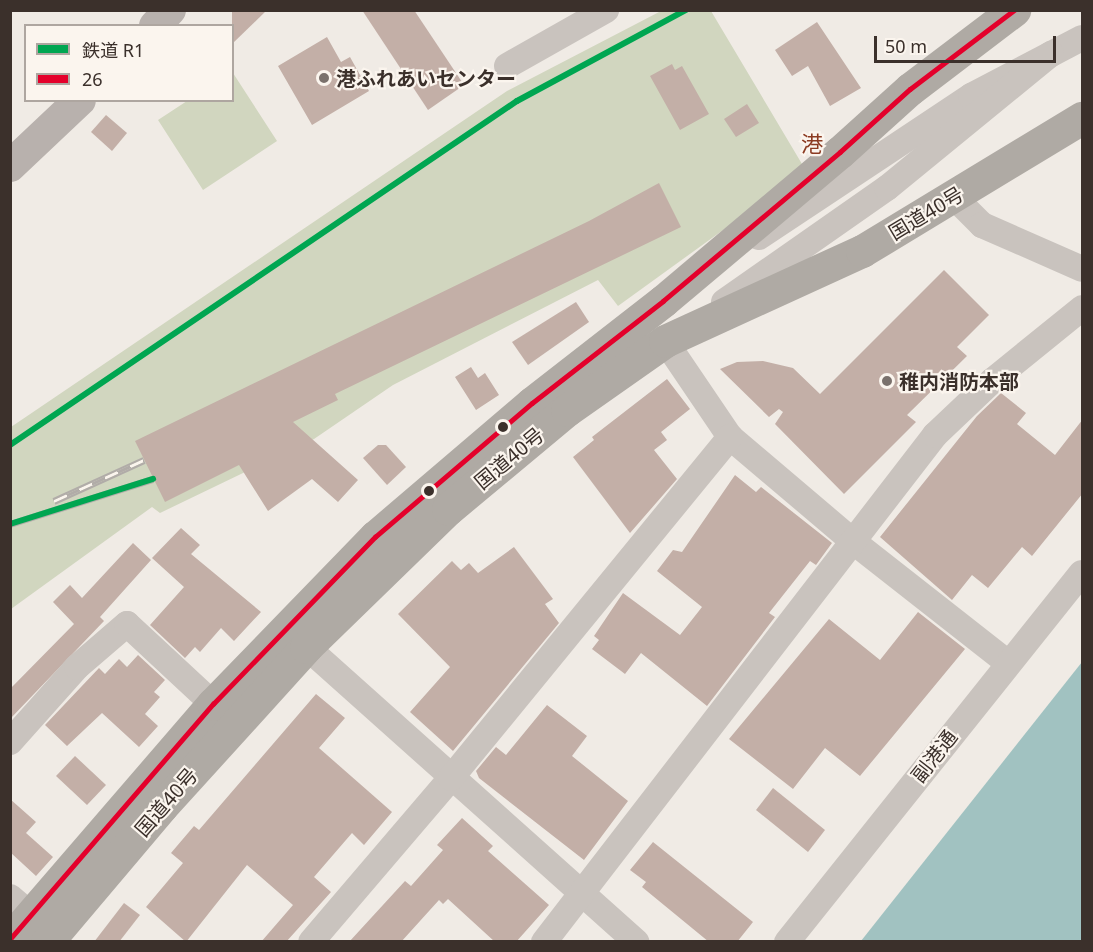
<!DOCTYPE html>
<html>
<head>
<meta charset="utf-8">
<style>
	body { margin:0 }
	#map { position:relative; width:1093px; height:952px; overflow:hidden; background:#f0ebe5; font-family:"Noto Sans","Noto Sans JP",sans-serif }
	div>[style] { position:absolute }
	.green>* { inset:0; background:#d1d6bf }
	.water>* { inset:0; background:#a1c2c1 }
	.building>* { inset:0; background:#c3afa7 }
	.minor>* { height:26px; margin:-13px; padding:0 13px; transform-origin:13px; border-radius:13px; background:#c9c3be }
	.major>* { height:32px; margin:-16px; padding:0 16px; transform-origin:16px; border-radius:16px; background:#b8b1ad }
	.highway>* { height:33px; margin:-16.5px; padding:0 16.5px; transform-origin:16.5px; border-radius:16.5px; background:#afaaa4 }
	.rail>* { height:7px; margin-top:-3.5px; transform-origin:0; background:repeating-linear-gradient(90deg,#fbf5ee 0 14px,#b1aca8 0 28px); box-sizing:border-box; border-block:2px solid #b1aca8 }
	.bus-1>* { height:4.5px; margin:-2.25px; padding:0 2.25px; transform-origin:2.25px; border-radius:2.25px; background:#e4002b }
	.rail-1>* { height:6px; margin:-3px; padding:0 3px; transform-origin:3px; border-radius:3px; background:#00a651 }
	.dots>* { width:16px; height:16px; translate:-50% -50%; box-sizing:border-box; border:3px solid #fbf5ee; border-radius:50% }
	span { translate:-50% -50%; white-space:nowrap; text-align:center; line-height:1.15; -webkit-text-stroke:4.5px #fbf5ee; paint-order:stroke }
	.poi-label { font-size:20px; color:#3b302b; font-weight:700 }
	.left { translate:0 -50%; text-align:left }
	.street-label { font-size:20px; color:#3b302b }
	.quarter-label { font-size:22px; color:#8c3b22 }
	.frame { position:absolute; inset:0; border:12px solid #3b302b; pointer-events:none }
	.legend { position:absolute; left:24px; top:24px; width:210px; height:78px; box-sizing:border-box; background:#fbf5ee; border:2px solid #aea6a0; margin:0; padding:8px 10px; list-style:none; font-size:18px; color:#3b302b }
	.legend li { display:flex; align-items:center; gap:12px; height:30px }
	.legend b { width:30px; border:2px solid #aea6a0 }
	.scale { position:absolute; left:874px; top:36px; width:182px; height:27px; box-sizing:border-box; border:3px solid #3b302b; border-top:0; padding-left:8px; font-size:18px; line-height:21px; white-space:nowrap; color:#3b302b; -webkit-text-stroke:4px #fbf5ee; paint-order:stroke }
</style>
</head>
<body>
<div id="map">
	<div class="green">
		<div style="clip-path:polygon(661px 11px,711px 11px,802px 164px,730px 225px,618px 306px,598px 280px,393px 385px,314px 439px,160px 513px,152px 507px,11px 609px,11px 427px,507px 91px)"></div>
		<div style="clip-path:polygon(233px 73px,277px 141px,203px 190px,158px 120px,187px 101px,232px 100px)"></div>
	</div>
	<div class="water">
		<div style="clip-path:polygon(1082px 662px,1082px 941px,861px 941px)"></div>
	</div>
	<div class="building">
		<div style="clip-path:polygon(232px 10px,267px 10px,232px 44px)"></div>
		<div style="clip-path:polygon(362px 10px,414px 10px,464px 85px,428px 110px)"></div>
		<div style="clip-path:polygon(817px 22px,861px 88px,830px 106px,808px 66px,792px 76px,775px 50px)"></div>
		<div style="clip-path:polygon(327px 37px,341px 62px,350px 57px,369px 91px,312px 125px,278px 66px)"></div>
		<div style="clip-path:polygon(672px 64px,675px 70px,682px 66px,709px 114px,680px 130px,650px 76px)"></div>
		<div style="clip-path:polygon(747px 104px,759px 123px,736px 137px,724px 119px)"></div>
		<div style="clip-path:polygon(106px 115px,127px 133px,112px 151px,91px 132px)"></div>
		<div style="clip-path:polygon(659px 183px,681px 227px,335px 394px,338px 400px,293px 422px,358px 480px,338px 502px,312px 479px,268px 511px,239px 465px,165px 502px,135px 441px,589px 221px)"></div>
		<div style="clip-path:polygon(944px 270px,989px 315px,957px 347px,967px 356px,907px 415px,916px 422px,844px 494px,775px 424px,783px 412px,779px 409px,769px 417px,720px 369px,737px 362px,763px 361px,793px 368px,820px 394px)"></div>
		<div style="clip-path:polygon(576px 302px,589px 322px,528px 365px,512px 342px)"></div>
		<div style="clip-path:polygon(471px 367px,478px 378px,485px 373px,499px 395px,476px 410px,455px 377px)"></div>
		<div style="clip-path:polygon(667px 379px,690px 409px,661px 432px,667px 440px,654px 450px,677px 479px,630px 533px,573px 457px,594px 440px,592px 437px)"></div>
		<div style="clip-path:polygon(1001px 393px,1026px 413px,1017px 424px,1055px 455px,1083px 419px,1083px 493px,1032px 556px,1022px 547px,988px 588px,972px 575px,952px 600px,880px 537px,977px 416px)"></div>
		<div style="clip-path:polygon(378px 445px,386px 445px,406px 467px,387px 485px,363px 458px)"></div>
		<div style="clip-path:polygon(735px 475px,756px 492px,761px 487px,832px 543px,816px 565px,810px 561px,769px 613px,775px 617px,707px 706px,641px 653px,625px 674px,592px 649px,599px 640px,594px 636px,623px 593px,680px 635px,702px 607px,657px 571px,673px 550px,682px 552px)"></div>
		<div style="clip-path:polygon(181px 528px,200px 545px,191px 554px,261px 612px,234px 641px,221px 628px,200px 652px,195px 647px,185px 658px,150px 625px,184px 587px,152px 558px)"></div>
		<div style="clip-path:polygon(133px 543px,151px 560px,100px 617px,104px 621px,10px 719px,10px 689px,74px 624px,53px 602px,70px 585px,82px 598px)"></div>
		<div style="clip-path:polygon(514px 547px,553px 599px,545px 604px,559px 623px,453px 751px,410px 712px,450px 667px,398px 614px,452px 561px,461px 570px,469px 563px,478px 573px)"></div>
		<div style="clip-path:polygon(918px 612px,965px 649px,860px 776px,825px 748px,793px 789px,729px 739px,829px 619px,880px 660px)"></div>
		<div style="clip-path:polygon(138px 655px,165px 680px,154px 692px,160px 697px,145px 714px,158px 726px,139px 747px,102px 713px,67px 746px,45px 725px,99px 668px,105px 674px,119px 659px,127px 667px)"></div>
		<div style="clip-path:polygon(316px 694px,345px 718px,319px 748px,392px 812px,364px 845px,352px 833px,314px 877px,331px 892px,286px 942px,261px 942px,293px 905px,247px 865px,186px 942px,146px 907px,183px 863px,171px 853px,194px 826px,199px 830px)"></div>
		<div style="clip-path:polygon(547px 705px,587px 736px,572px 756px,628px 801px,584px 860px,479px 778px,476px 771px,496px 747px,506px 755px)"></div>
		<div style="clip-path:polygon(75px 756px,106px 785px,87px 805px,56px 776px)"></div>
		<div style="clip-path:polygon(773px 788px,825px 830px,808px 852px,756px 810px)"></div>
		<div style="clip-path:polygon(10px 799px,36px 822px,26px 833px,53px 857px,36px 876px,10px 852px)"></div>
		<div style="clip-path:polygon(462px 818px,493px 846px,488px 851px,549px 905px,516px 942px,495px 942px,448px 899px,443px 904px,439px 900px,401px 942px,349px 942px,405px 881px,411px 886px,443px 850px,437px 845px)"></div>
		<div style="clip-path:polygon(653px 842px,753px 922px,737px 942px,709px 942px,642px 887px,646px 882px,630px 870px)"></div>
		<div style="clip-path:polygon(124px 903px,140px 915px,119px 942px,94px 942px)"></div>
	</div>
	<div class="minor">
		<div style="left:507px;top:66px;width:114px;rotate:-29.5deg"></div>
		<div style="left:954px;top:197px;width:40px;rotate:45deg"></div>
		<div style="left:982px;top:225px;width:109px;rotate:23.7deg"></div>
		<div style="left:759px;top:237px;width:255px;rotate:-33.6deg"></div>
		<div style="left:971px;top:96px;width:125px;rotate:-27.6deg"></div>
		<div style="left:724px;top:302px;width:199px;rotate:-35deg"></div>
		<div style="left:887px;top:188px;width:212px;rotate:-39.3deg"></div>
		<div style="left:679px;top:332px;width:17px;rotate:147deg"></div>
		<div style="left:665px;top:341px;width:116px;rotate:55.9deg"></div>
		<div style="left:730px;top:437px;width:164px;rotate:40.3deg"></div>
		<div style="left:855px;top:543px;width:194px;rotate:38.1deg"></div>
		<div style="left:292px;top:634px;width:462px;rotate:41.8deg"></div>
		<div style="left:10px;top:742px;width:101px;rotate:-48.2deg"></div>
		<div style="left:77px;top:667px;width:66px;rotate:-40.7deg"></div>
		<div style="left:127px;top:624px;width:117px;rotate:42.9deg"></div>
		<div style="left:10px;top:897px;width:45px;rotate:40.5deg"></div>
		<div style="left:311px;top:942px;width:216px;rotate:-49.5deg"></div>
		<div style="left:451px;top:778px;width:441px;rotate:-50.7deg"></div>
		<div style="left:544px;top:942px;width:640px;rotate:-52.36deg"></div>
		<div style="left:935px;top:435px;width:79px;rotate:-43.5deg"></div>
		<div style="left:992px;top:381px;width:116px;rotate:-39deg"></div>
		<div style="left:787px;top:942px;width:472px;rotate:-51.4deg"></div>
	</div>
	<div class="major">
		<div style="left:155px;top:26px;width:22px;rotate:-47deg"></div>
		<div style="left:10px;top:166px;width:96px;rotate:-43.3deg"></div>
	</div>
	<div class="highway">
		<div style="left:10px;top:939px;width:311px;rotate:-49.2deg"></div>
		<div style="left:213px;top:704px;width:233px;rotate:-45.9deg"></div>
		<div style="left:375px;top:537px;width:206px;rotate:-40.5deg"></div>
		<div style="left:532px;top:403px;width:166px;rotate:-37.9deg"></div>
		<div style="left:663px;top:301px;width:231px;rotate:-40.1deg"></div>
		<div style="left:840px;top:152px;width:94px;rotate:-42deg"></div>
		<div style="left:910px;top:89px;width:131px;rotate:-37.2deg"></div>
		<div style="left:47px;top:942px;width:178px;rotate:-49.8deg"></div>
		<div style="left:162px;top:806px;width:215px;rotate:-47.8deg"></div>
		<div style="left:306px;top:647px;width:198px;rotate:-44.2deg"></div>
		<div style="left:448px;top:509px;width:155px;rotate:-39.8deg"></div>
		<div style="left:567px;top:410px;width:120px;rotate:-35.1deg"></div>
		<div style="left:665px;top:341px;width:217px;rotate:-24.6deg"></div>
		<div style="left:862px;top:251px;width:257px;rotate:-31.2deg"></div>
	</div>
	<div class="rail">
		<div style="left:54px;top:501px;width:99px;rotate:-24.5deg"></div>
		<div style="left:10px;top:524px;width:150px;rotate:-17.5deg"></div>
	</div>
	<div class="bus-1">
		<div style="left:10px;top:939px;width:311px;rotate:-49.2deg"></div>
		<div style="left:213px;top:704px;width:233px;rotate:-45.9deg"></div>
		<div style="left:375px;top:537px;width:206px;rotate:-40.5deg"></div>
		<div style="left:532px;top:403px;width:166px;rotate:-37.9deg"></div>
		<div style="left:663px;top:301px;width:231px;rotate:-40.1deg"></div>
		<div style="left:840px;top:152px;width:94px;rotate:-42deg"></div>
		<div style="left:910px;top:89px;width:131px;rotate:-37.2deg"></div>
	</div>
	<div class="rail-1">
		<div style="left:10px;top:445px;width:613px;rotate:-34.16deg"></div>
		<div style="left:517px;top:101px;width:192px;rotate:-28.3deg"></div>
		<div style="left:10px;top:524px;width:150px;rotate:-17.5deg"></div>
	</div>
	<div class="dots">
		<div style="left:324px;top:78px;background:#7a716c"></div>
		<div style="left:887px;top:381px;background:#7a716c"></div>
		<div style="left:503px;top:427px;background:#3b302b"></div>
		<div style="left:429px;top:491px;background:#3b302b"></div>
	</div>
	<div class="poi-label">
		<span class="left" style="left:336px;top:78px">港ふれあいセンター</span>
		<span class="left" style="left:899px;top:381px">稚内消防本部</span>
	</div>
	<div class="street-label">
		<span style="left:926px;top:213px;rotate:-31deg">国道40号</span>
		<span style="left:509px;top:458px;rotate:-40deg">国道40号</span>
		<span style="left:934px;top:756px;rotate:-52deg">副港通</span>
		<span style="left:166px;top:802px;rotate:-49deg">国道40号</span>
	</div>
	<div class="quarter-label">
		<span style="left:812px;top:144px">港</span>
	</div>
	<div class="frame"></div>
	<ul class="legend">
	<li><b style="height:8px;background:#00a651"></b>鉄道 R1</li>
	<li><b style="height:8px;background:#e4002b"></b>26</li>
	</ul>
	<div class="scale">50 m</div>
</div>
</body>
</html>
